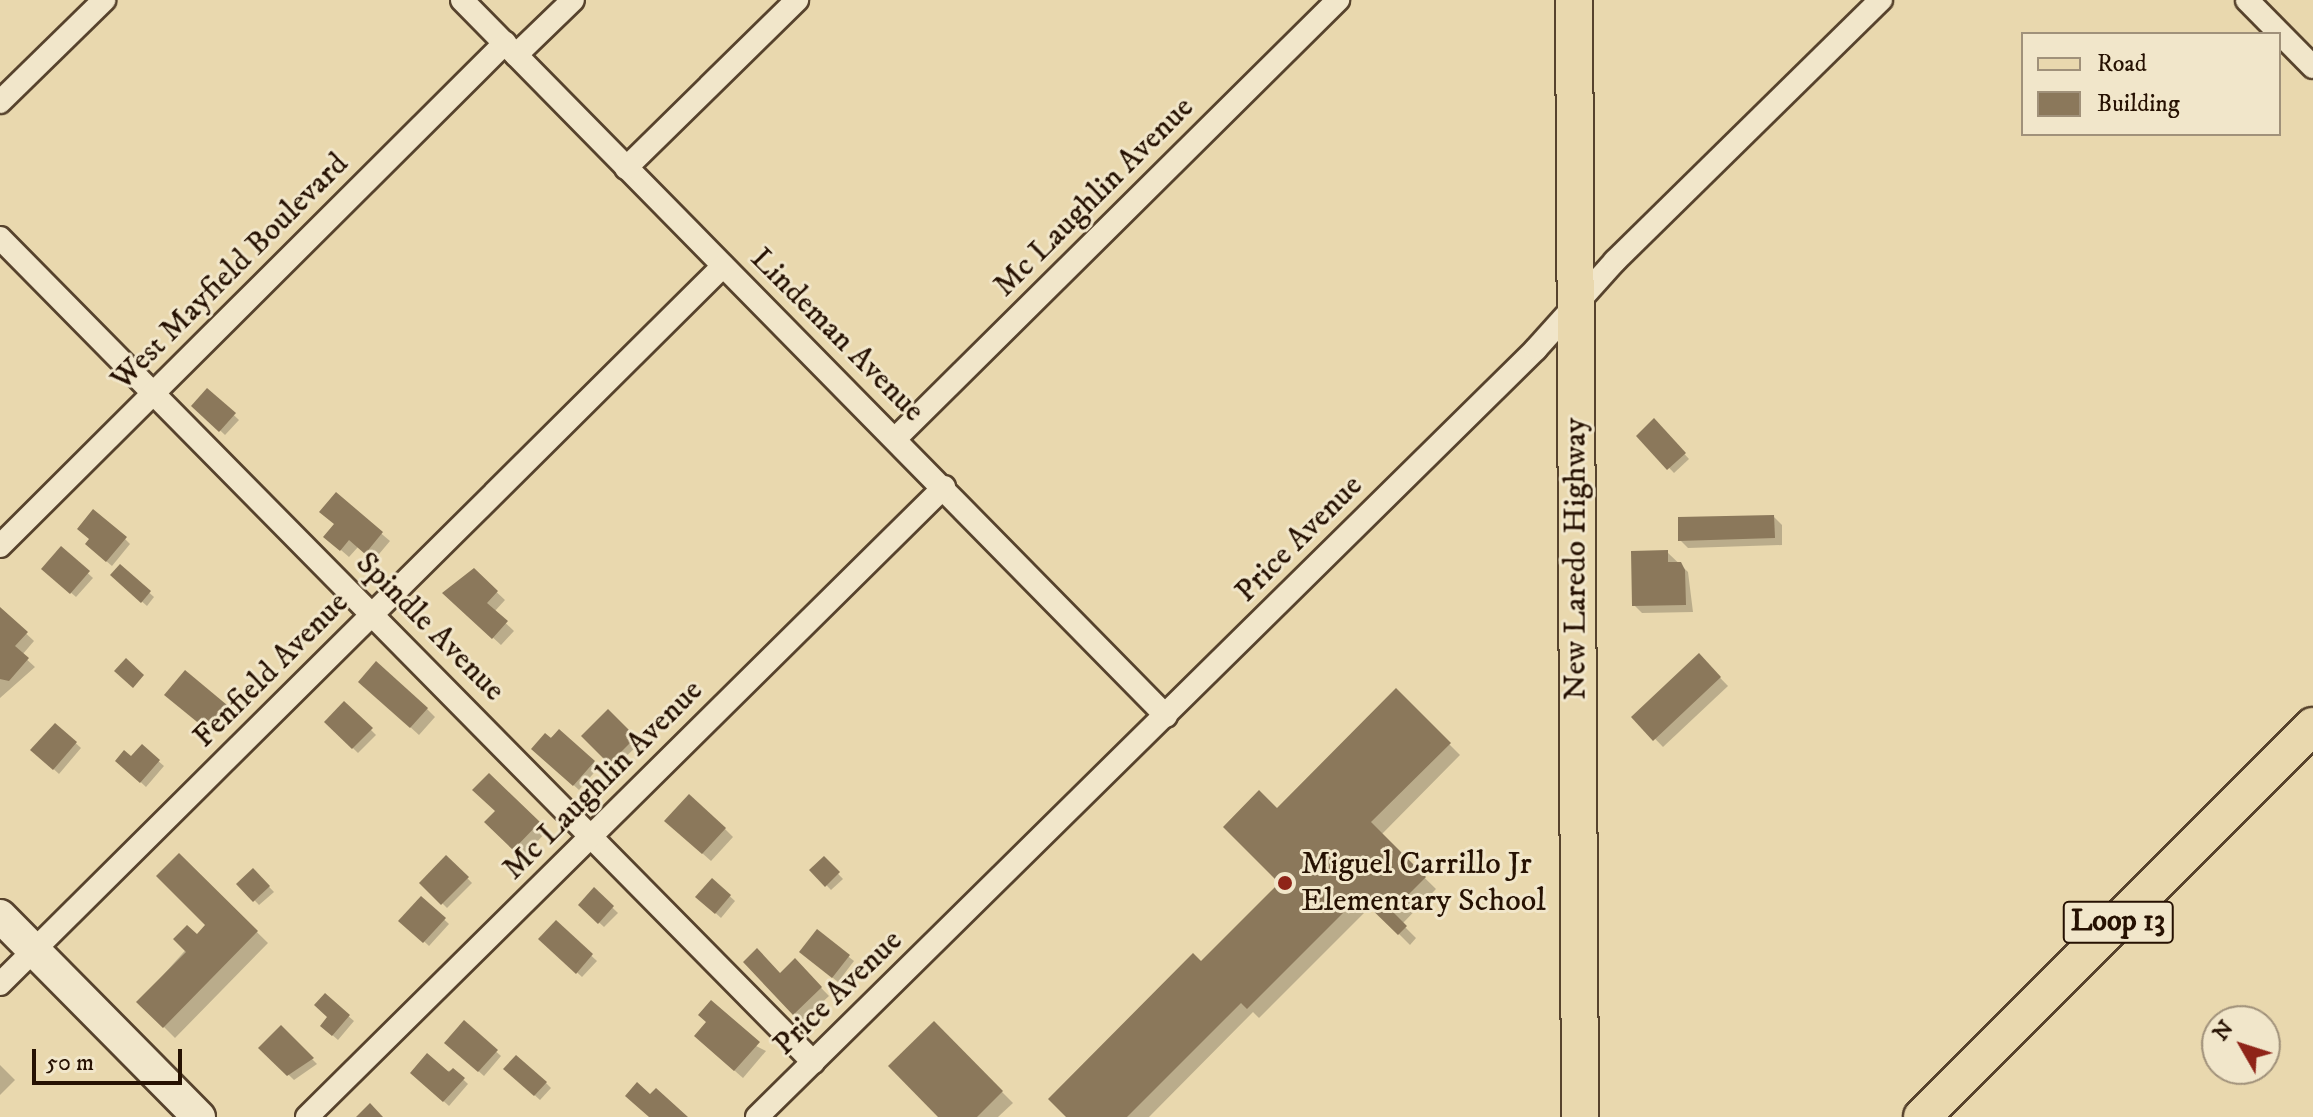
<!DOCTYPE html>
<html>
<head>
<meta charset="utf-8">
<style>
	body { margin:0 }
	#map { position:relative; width:2313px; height:1117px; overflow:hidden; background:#e9d8ae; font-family:"IM FELL DW Pica",serif }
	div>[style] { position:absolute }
	.shadow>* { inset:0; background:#0003 }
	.building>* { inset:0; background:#8b785b }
	.roads { filter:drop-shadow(2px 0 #57432d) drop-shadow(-2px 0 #57432d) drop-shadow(0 2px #57432d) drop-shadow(0 -2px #57432d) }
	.minor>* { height:22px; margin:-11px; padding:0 11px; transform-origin:11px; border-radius:11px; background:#f1e6ca }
	.secondary>* { height:32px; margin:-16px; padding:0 16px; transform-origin:16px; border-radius:16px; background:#f1e6ca }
	.primary>* { height:36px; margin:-18px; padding:0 18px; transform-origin:18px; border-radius:18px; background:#e9d8ae }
	.dots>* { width:22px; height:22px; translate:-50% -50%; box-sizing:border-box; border:4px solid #f1e6ca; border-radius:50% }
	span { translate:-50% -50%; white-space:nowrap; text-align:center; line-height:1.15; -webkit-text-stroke:6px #f1e6ca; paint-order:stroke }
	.shield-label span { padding:2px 6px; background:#f1e6ca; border:2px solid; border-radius:6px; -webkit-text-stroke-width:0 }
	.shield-label { font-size:30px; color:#261102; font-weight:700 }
	.street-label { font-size:32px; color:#261102 }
	.poi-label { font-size:32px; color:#261102 }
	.left { translate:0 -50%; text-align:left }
	.legend { position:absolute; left:2021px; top:32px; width:260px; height:104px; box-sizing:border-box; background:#f1e6ca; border:2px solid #a0917a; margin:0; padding:10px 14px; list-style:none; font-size:24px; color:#261102 }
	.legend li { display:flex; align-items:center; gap:16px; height:40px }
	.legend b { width:40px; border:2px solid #a0917a }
	.north { position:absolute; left:2201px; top:1005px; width:80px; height:80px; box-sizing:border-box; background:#f1e6ca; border:2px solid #a0917a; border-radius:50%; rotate:309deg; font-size:22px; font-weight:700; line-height:32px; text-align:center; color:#261102 }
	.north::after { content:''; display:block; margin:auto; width:28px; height:36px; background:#8f2418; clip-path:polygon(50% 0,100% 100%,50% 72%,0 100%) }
	.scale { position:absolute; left:32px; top:1049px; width:150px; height:36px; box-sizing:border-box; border:4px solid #261102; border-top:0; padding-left:10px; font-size:24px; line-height:28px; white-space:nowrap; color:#261102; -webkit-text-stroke:6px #f1e6ca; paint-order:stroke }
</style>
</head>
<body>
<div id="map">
	<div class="shadow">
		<div style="clip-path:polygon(208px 391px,239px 420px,225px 435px,194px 406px)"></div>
		<div style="clip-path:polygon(1654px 421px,1689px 459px,1674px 473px,1639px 436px)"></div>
		<div style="clip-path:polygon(336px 495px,390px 541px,374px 560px,358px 547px,349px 557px,334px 544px)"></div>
		<div style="clip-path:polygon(1774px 517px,1782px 525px,1782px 545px,1688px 548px,1680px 540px)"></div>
		<div style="clip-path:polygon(125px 539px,130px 544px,112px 566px,92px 549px)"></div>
		<div style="clip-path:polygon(61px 549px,93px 578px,76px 597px,44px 569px)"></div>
		<div style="clip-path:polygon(1667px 552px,1688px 572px,1693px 612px,1642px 613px,1634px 605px)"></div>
		<div style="clip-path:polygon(120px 566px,154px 597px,147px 606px,112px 575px)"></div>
		<div style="clip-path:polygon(474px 571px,505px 600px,494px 612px,514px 631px,501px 645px,453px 601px)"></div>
		<div style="clip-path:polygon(0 609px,34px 641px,22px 655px,35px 667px,0 698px)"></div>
		<div style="clip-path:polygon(1699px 656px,1728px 686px,1663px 747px,1634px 717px)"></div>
		<div style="clip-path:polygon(185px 673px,231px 712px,213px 734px,172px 699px)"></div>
		<div style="clip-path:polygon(368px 689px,427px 709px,435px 717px,419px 735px)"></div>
		<div style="clip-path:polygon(1396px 691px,1460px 755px,1381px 835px,1436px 889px,1402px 924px,1416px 938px,1410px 945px,1371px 906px,1259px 1018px,1253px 1012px,1149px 1117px,1069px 1117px,1201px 964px,1282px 883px,1277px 811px)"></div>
		<div style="clip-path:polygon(344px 703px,376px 735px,358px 753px,326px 722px)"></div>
		<div style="clip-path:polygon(608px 711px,640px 743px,615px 767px,584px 736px)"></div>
		<div style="clip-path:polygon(56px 725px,81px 748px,59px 774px,33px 750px)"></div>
		<div style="clip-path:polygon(559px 732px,599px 767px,579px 790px,534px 749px)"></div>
		<div style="clip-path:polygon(142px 747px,164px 766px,146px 787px,118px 761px,131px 759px)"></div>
		<div style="clip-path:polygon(489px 776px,547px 831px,523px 857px,487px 822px,497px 811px)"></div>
		<div style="clip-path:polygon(675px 829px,725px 829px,733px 837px,711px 861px)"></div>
		<div style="clip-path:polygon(179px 856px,268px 943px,175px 1038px,139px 1002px,208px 925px)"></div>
		<div style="clip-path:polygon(447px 857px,472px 883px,447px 908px,422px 883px)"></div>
		<div style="clip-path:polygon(824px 859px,843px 879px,831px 890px,812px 870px)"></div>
		<div style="clip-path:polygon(253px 870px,274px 892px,259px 905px,239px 884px)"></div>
		<div style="clip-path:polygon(712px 880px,735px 901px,721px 918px,698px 897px)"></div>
		<div style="clip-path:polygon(594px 890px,618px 913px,604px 927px,580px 905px)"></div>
		<div style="clip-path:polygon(421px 898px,449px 924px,429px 946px,401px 920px)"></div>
		<div style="clip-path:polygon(556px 923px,597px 961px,582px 977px,541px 939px)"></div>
		<div style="clip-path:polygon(817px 932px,854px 961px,838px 982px,807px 957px)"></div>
		<div style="clip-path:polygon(795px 961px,829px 996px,802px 1021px,746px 962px,780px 975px)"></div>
		<div style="clip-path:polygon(325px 996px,354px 1021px,338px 1040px,322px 1026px,330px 1017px)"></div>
		<div style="clip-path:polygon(709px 1022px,766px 1051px,743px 1078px,704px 1044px)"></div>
		<div style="clip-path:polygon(464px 1023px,501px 1056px,484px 1076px,447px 1043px)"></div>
		<div style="clip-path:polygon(934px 1024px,1013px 1103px,998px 1117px,941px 1117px)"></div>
		<div style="clip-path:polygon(281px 1028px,317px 1064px,294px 1080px,261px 1048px)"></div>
		<div style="clip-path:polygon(0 1065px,15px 1080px,0 1095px)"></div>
		<div style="clip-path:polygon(453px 1070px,468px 1084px,449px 1106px,417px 1077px)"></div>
		<div style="clip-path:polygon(511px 1074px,546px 1083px,551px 1088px,540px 1100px)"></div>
	</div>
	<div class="building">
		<div style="clip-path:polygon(207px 388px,236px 413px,219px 432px,191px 406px)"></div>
		<div style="clip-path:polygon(1654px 418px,1686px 453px,1667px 470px,1636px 436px)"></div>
		<div style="clip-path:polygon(336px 492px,383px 532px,365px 554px,349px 540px,340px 551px,323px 537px,334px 524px,319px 512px)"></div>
		<div style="clip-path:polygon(93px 509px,127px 537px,106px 562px,85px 544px,89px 539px,77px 529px)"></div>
		<div style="clip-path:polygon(1774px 515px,1775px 538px,1678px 541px,1678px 517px)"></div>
		<div style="clip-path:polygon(61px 546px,90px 571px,70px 594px,41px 569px)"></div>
		<div style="clip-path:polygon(1668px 550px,1668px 562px,1681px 562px,1685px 570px,1686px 605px,1632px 606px,1631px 551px)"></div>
		<div style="clip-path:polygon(120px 564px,151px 591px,141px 603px,110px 575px)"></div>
		<div style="clip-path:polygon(474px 568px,498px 591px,487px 603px,508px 621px,492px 639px,442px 593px)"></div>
		<div style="clip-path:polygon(0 607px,28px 632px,15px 646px,29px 658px,9px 681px,0 679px)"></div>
		<div style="clip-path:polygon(1699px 653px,1721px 677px,1653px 741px,1631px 717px)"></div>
		<div style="clip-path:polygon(126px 658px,144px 675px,133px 688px,114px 671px)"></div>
		<div style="clip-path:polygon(376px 661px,428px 708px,410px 728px,358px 682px)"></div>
		<div style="clip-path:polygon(185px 670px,227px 705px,207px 730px,164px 695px)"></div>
		<div style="clip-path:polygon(1396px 688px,1451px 743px,1371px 822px,1426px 877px,1392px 911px,1407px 926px,1398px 935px,1359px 897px,1247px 1009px,1241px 1003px,1127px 1117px,1066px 1117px,1048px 1099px,1193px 953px,1201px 961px,1279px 883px,1223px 827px,1259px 790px,1277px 808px)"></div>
		<div style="clip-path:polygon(344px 701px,373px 728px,352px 749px,324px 722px)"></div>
		<div style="clip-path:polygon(608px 709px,636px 737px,609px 764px,581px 736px)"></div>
		<div style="clip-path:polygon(55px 723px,77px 742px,53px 770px,30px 750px)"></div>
		<div style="clip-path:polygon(559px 729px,595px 761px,573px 786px,531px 749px,545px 733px,551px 738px)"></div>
		<div style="clip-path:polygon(142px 744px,160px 760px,140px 783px,115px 761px,124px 750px,131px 756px)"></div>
		<div style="clip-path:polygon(489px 773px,540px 822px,513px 850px,484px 822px,495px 811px,472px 790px)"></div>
		<div style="clip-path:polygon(689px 794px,726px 828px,702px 854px,664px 821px)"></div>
		<div style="clip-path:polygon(179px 853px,258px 931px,163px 1028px,136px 1002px,186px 952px,173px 939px,187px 925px,197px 934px,205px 925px,156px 876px)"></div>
		<div style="clip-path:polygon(446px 855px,469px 877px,441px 905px,419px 883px)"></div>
		<div style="clip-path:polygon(824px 856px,840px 872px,825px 887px,809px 870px)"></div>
		<div style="clip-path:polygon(253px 868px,270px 886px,253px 902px,236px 884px)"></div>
		<div style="clip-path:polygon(712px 878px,731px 895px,715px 914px,695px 897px)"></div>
		<div style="clip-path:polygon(594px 887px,614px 906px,598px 924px,578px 905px)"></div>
		<div style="clip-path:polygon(421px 896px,446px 918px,423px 943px,398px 921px)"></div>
		<div style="clip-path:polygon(556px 920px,593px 954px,576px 974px,538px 939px)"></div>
		<div style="clip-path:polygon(817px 929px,850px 955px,832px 978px,799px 952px)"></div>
		<div style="clip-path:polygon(757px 948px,780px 973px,795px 958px,822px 987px,793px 1015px,743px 962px)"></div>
		<div style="clip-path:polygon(325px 993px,350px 1015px,332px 1036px,320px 1026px,327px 1017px,314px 1005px)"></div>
		<div style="clip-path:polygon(711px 1000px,760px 1042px,734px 1071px,694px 1036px,706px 1022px,698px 1015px)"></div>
		<div style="clip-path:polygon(464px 1020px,498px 1050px,478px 1072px,444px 1043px)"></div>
		<div style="clip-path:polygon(934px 1021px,1003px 1091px,977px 1117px,938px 1117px,888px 1066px)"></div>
		<div style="clip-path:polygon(281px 1025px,314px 1058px,287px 1076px,258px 1048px)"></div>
		<div style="clip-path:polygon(427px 1053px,449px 1072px,453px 1068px,465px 1078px,443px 1102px,410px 1073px)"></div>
		<div style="clip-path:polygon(516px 1055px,547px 1082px,534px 1096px,503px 1069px)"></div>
		<div style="clip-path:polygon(637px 1082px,650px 1094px,656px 1088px,688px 1117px,649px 1117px,625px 1096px)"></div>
		<div style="clip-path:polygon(370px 1103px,383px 1117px,356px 1117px)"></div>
	</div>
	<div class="roads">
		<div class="minor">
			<div style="left:462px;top:0;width:1004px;rotate:45.48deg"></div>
			<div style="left:2247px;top:0;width:94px;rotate:45.4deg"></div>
			<div style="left:516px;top:55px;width:79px;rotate:-44deg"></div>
			<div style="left:0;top:102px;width:146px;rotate:-44.4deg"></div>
			<div style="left:626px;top:168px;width:240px;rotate:-44.5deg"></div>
			<div style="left:0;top:238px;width:1158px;rotate:45.38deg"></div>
			<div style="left:895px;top:439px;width:624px;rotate:-44.74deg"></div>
			<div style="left:0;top:546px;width:713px;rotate:-44.89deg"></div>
			<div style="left:0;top:984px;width:1019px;rotate:-44.8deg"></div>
			<div style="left:307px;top:1117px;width:896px;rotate:-44.68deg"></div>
			<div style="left:757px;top:1117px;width:1094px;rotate:-44.59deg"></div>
			<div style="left:1536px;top:349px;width:118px;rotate:-48.1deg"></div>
			<div style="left:1615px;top:261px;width:373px;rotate:-44.5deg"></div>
		</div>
		<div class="secondary">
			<div style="left:0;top:916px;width:283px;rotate:45.3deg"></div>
		</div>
		<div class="primary">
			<div style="left:1574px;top:0;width:1117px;rotate:89.69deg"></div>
			<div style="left:1922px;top:1117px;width:553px;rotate:-45deg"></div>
		</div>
	</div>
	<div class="dots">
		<div style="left:1285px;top:883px;background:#8f2418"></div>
	</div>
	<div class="shield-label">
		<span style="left:2118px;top:922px">Loop 13</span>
	</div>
	<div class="street-label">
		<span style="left:1094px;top:197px;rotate:-45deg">Mc Laughlin Avenue</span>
		<span style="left:230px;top:272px;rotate:-45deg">West Mayfield Boulevard</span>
		<span style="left:837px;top:335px;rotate:45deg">Lindeman Avenue</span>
		<span style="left:1299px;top:539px;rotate:-45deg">Price Avenue</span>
		<span style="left:1576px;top:559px;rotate:-90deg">New Laredo Highway</span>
		<span style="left:430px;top:627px;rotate:45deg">Spindle Avenue</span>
		<span style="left:271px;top:670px;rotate:-45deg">Fenfield Avenue</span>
		<span style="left:603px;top:780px;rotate:-45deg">Mc Laughlin Avenue</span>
		<span style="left:838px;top:993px;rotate:-44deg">Price Avenue</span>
	</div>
	<div class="poi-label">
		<span class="left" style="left:1301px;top:883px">Miguel Carrillo Jr<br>Elementary School</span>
	</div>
	<ul class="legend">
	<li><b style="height:10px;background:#e9d8ae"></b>Road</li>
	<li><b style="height:22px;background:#8b785b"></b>Building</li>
	</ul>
	<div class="north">N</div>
	<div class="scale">50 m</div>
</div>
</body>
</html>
